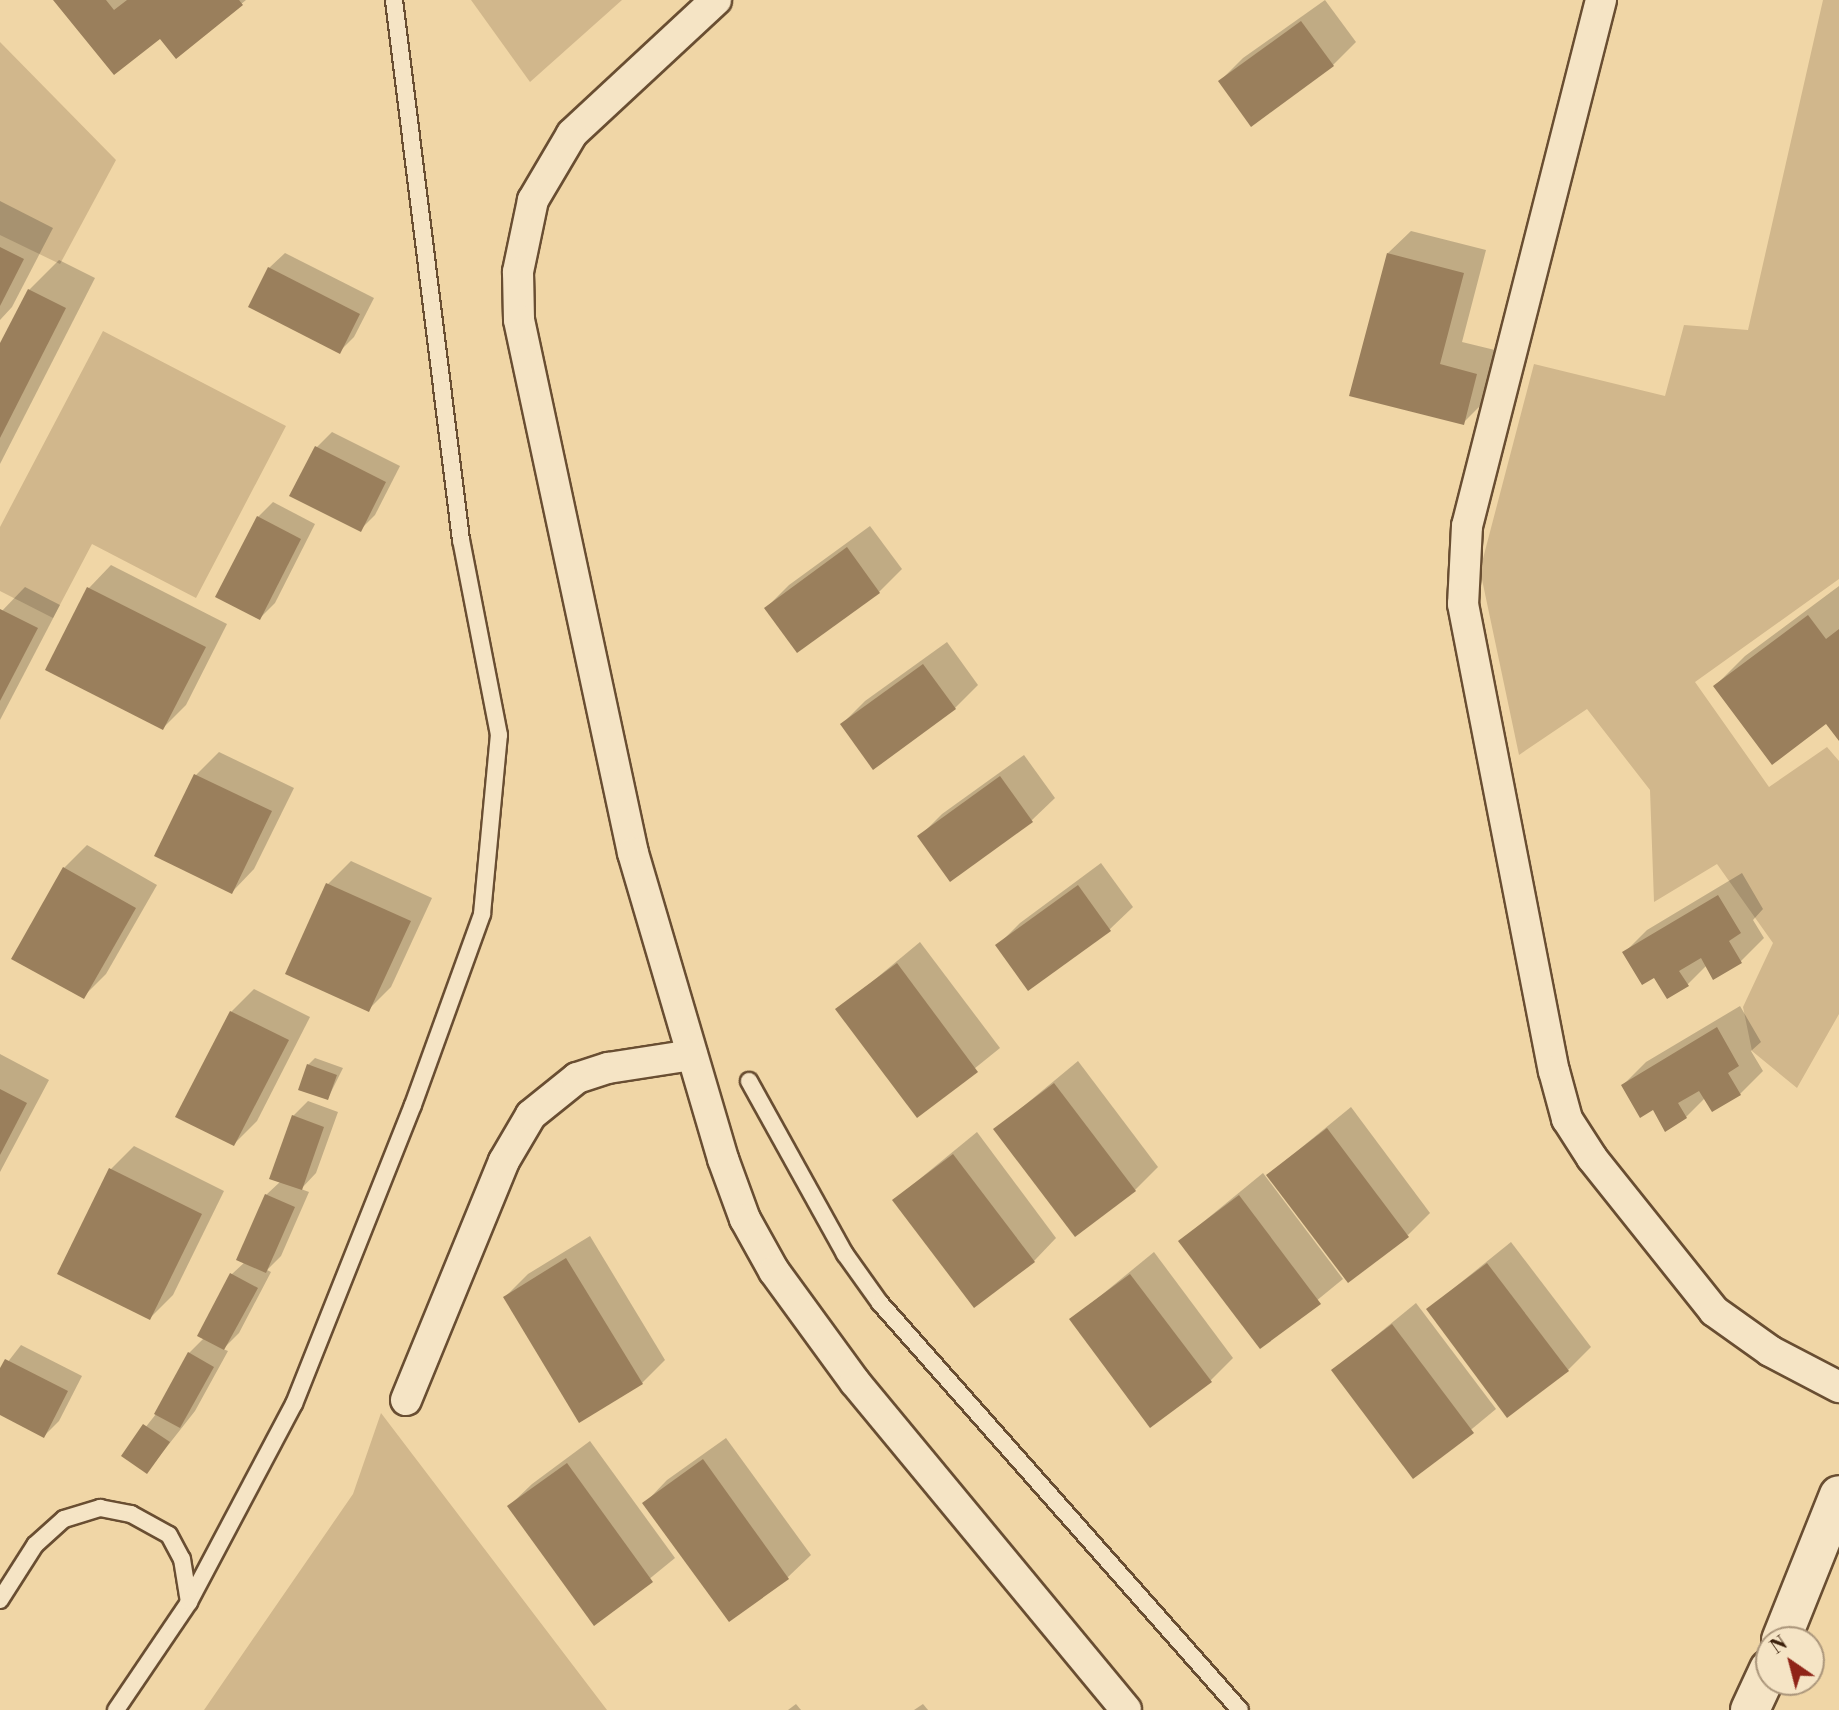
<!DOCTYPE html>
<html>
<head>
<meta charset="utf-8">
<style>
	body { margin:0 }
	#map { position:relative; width:1839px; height:1710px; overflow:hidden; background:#f0d6a6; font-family:"Libre Bodoni",serif }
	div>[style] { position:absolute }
	.green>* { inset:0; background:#d1b78c }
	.shadow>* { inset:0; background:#0003 }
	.building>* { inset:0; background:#9a7f5c }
	.roads { filter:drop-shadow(2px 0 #694e32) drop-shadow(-2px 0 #694e32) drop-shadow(0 2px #694e32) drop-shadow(0 -2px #694e32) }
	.lane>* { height:16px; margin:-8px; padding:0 8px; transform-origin:8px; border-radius:8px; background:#f5e4c5 }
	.street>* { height:30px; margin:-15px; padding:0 15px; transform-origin:15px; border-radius:15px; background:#f5e4c5 }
	.secondary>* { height:38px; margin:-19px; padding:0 19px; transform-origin:19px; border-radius:19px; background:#f5e4c5 }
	span { translate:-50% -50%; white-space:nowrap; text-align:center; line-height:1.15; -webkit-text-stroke:5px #f5e4c5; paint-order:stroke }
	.north { position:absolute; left:1755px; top:1626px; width:70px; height:70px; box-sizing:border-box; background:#f5e4c5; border:2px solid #ab967b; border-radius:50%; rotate:325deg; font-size:19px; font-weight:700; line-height:28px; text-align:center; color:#3c210c }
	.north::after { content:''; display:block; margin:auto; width:24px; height:32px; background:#8f2418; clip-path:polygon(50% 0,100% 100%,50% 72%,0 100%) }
</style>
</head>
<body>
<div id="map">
	<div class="green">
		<div style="clip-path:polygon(471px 0,622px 0,530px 82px)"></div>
		<div style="clip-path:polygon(1823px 0,1839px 0,1839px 579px,1695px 682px,1769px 787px,1827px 747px,1839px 761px,1839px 1014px,1797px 1088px,1752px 1051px,1743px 1007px,1773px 943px,1717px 864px,1654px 902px,1650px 790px,1587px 709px,1519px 755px,1480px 570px,1534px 364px,1665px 396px,1684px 325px,1748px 330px)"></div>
		<div style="clip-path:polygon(0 42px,116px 160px,60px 264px,0 235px)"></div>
		<div style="clip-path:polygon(103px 331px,286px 426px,196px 598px,92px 544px,53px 618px,0 591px,0 527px)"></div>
		<div style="clip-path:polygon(381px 1413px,607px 1710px,204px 1710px,353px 1494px)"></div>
	</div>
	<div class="shadow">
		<div style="clip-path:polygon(55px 0,246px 0,177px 57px,160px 36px)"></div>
		<div style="clip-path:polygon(1325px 0,1356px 42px,1333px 65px,1220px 81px,1243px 58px)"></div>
		<div style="clip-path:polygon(0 201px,53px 228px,12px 307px,0 320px)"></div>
		<div style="clip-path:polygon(1411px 231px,1486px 250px,1462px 342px,1499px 351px,1486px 400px,1463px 423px,1388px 253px)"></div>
		<div style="clip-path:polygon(285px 253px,374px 298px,354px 337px,339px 352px,269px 268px)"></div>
		<div style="clip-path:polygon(59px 260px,95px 278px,0 464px,0 347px,29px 290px)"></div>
		<div style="clip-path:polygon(332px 432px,400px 466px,375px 515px,360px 530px,292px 496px,317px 447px)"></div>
		<div style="clip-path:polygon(273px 502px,315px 524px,275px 603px,260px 618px,258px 517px)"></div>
		<div style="clip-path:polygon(870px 526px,902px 569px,879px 592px,766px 608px,789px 585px)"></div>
		<div style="clip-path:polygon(111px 565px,227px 624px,186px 705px,163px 728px,47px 669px,89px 588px)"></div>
		<div style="clip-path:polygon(1839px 586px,1839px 739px,1827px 722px,1715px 686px,1745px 656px)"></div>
		<div style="clip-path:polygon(25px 587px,60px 605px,0 720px,0 613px)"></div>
		<div style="clip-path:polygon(947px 642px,978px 685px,955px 708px,842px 724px,865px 701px)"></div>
		<div style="clip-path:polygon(219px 752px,294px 788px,254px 869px,232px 892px,156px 856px,196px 775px)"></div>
		<div style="clip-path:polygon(1024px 755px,1055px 798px,1032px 820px,951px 880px,919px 837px,942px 814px)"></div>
		<div style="clip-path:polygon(87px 845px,157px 885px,106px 974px,83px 997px,64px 868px)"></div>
		<div style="clip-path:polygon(351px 861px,432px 898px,391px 987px,368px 1010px,328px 884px)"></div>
		<div style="clip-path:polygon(1101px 863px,1133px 907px,1110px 929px,1028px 988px,997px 946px,1020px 923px)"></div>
		<div style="clip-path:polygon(1742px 873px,1763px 909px,1753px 920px,1764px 938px,1741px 961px,1714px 977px,1707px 965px,1687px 985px,1655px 975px,1624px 953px,1647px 930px)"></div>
		<div style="clip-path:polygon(920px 942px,1000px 1048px,917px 1115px,838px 1010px)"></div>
		<div style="clip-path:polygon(254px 989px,310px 1017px,257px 1121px,234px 1144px,231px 1012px)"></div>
		<div style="clip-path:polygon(1740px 1006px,1761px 1042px,1751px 1051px,1763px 1071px,1740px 1094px,1705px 1098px,1686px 1117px,1623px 1085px,1646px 1062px)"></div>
		<div style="clip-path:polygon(0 1054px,49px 1080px,0 1172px)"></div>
		<div style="clip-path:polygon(315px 1058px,343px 1068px,328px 1098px,308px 1065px)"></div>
		<div style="clip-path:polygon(1078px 1061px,1158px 1167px,1135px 1190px,996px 1129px)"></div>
		<div style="clip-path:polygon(308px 1101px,338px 1112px,316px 1173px,301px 1189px,309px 1192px,281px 1256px,267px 1270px,271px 1272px,239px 1333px,223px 1349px,228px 1351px,195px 1411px,147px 1472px,123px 1456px,156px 1414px,189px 1353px,204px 1338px,232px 1274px,245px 1262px,266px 1195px,281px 1181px,293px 1116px)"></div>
		<div style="clip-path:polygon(1351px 1107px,1430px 1213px,1408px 1235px,1268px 1175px)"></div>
		<div style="clip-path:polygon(977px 1132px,1056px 1238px,1034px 1261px,894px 1200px)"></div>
		<div style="clip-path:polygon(134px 1146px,224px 1191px,173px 1295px,150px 1318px,111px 1169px)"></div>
		<div style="clip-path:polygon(1263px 1173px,1343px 1279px,1260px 1347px,1180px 1241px)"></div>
		<div style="clip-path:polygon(590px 1236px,665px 1360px,642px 1383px,580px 1420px,505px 1297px,528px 1274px)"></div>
		<div style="clip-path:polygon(1511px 1242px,1591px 1347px,1568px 1370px,1428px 1309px)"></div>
		<div style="clip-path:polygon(1154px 1252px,1233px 1358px,1210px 1381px,1071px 1320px)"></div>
		<div style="clip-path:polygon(1416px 1303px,1496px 1409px,1414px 1477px,1333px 1371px)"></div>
		<div style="clip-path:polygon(21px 1345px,82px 1376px,59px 1421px,44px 1436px,0 1413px,0 1372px)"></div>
		<div style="clip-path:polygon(726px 1438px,811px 1555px,788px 1577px,729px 1620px,645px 1503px,667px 1480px)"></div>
		<div style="clip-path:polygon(590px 1441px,675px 1558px,594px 1624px,509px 1506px,532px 1484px)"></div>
		<div style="clip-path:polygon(796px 1704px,801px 1710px,788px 1710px)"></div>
		<div style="clip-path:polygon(923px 1704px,928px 1710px,914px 1710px)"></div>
	</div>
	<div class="building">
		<div style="clip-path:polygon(53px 0,106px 0,114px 10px,127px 0,239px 0,243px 5px,176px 59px,160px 39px,114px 75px)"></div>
		<div style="clip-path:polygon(1301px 21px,1334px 66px,1251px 127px,1218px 81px)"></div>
		<div style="clip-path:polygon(0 247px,24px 259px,0 306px)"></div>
		<div style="clip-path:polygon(1387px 253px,1464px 273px,1440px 364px,1477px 374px,1464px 425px,1349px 396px)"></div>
		<div style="clip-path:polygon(268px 267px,360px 314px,340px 354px,248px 307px)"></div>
		<div style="clip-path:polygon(28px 289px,66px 308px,0 438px,0 343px)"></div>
		<div style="clip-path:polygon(315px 446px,386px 482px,361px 532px,289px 496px)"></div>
		<div style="clip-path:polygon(257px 516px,301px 539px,260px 620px,215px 597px)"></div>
		<div style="clip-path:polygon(847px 547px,880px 593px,797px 653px,764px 608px)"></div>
		<div style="clip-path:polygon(87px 587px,206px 647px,163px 730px,45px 670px)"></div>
		<div style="clip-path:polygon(0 609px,38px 628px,0 701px)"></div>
		<div style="clip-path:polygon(1808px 615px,1826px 639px,1839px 629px,1839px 741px,1826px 724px,1772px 765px,1713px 686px)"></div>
		<div style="clip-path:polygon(923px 664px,956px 709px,873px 770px,840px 724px)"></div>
		<div style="clip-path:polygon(194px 774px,272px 811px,232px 894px,154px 856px)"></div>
		<div style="clip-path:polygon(1000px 776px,1033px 822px,950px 882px,917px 836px)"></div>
		<div style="clip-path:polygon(63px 867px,136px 908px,84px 999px,11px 959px)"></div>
		<div style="clip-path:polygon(326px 883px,411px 921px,369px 1012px,285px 974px)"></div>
		<div style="clip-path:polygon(1078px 885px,1111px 931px,1028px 991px,995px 945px)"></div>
		<div style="clip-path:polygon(1718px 895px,1741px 933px,1729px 941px,1742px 963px,1713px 980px,1701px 958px,1679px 971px,1689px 986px,1667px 999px,1654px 978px,1642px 985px,1622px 952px)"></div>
		<div style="clip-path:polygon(897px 963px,978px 1072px,917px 1118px,835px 1009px)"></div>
		<div style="clip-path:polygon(230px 1011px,289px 1040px,234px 1146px,175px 1117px)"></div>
		<div style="clip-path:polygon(1717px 1027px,1739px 1066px,1728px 1073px,1741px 1095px,1712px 1112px,1699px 1091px,1678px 1103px,1687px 1118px,1665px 1132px,1653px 1110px,1640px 1118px,1621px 1085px)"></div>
		<div style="clip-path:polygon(307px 1064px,337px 1075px,328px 1100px,298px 1090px)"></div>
		<div style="clip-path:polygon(1054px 1083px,1136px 1191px,1075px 1237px,993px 1129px)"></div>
		<div style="clip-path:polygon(0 1089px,27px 1103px,0 1155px)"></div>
		<div style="clip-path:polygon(292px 1115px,324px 1127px,302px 1190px,269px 1179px)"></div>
		<div style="clip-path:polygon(1327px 1128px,1409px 1237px,1348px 1283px,1266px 1175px)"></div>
		<div style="clip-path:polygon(953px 1154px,1035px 1262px,974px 1308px,892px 1200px)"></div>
		<div style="clip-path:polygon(109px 1168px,202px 1214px,150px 1320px,57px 1274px)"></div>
		<div style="clip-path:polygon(265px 1194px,295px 1207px,266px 1273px,236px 1260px)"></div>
		<div style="clip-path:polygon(1239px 1195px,1321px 1304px,1260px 1349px,1178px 1241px)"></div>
		<div style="clip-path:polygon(566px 1258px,643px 1384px,579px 1423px,503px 1297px)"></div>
		<div style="clip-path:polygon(1487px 1263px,1569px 1371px,1507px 1418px,1426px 1309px)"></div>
		<div style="clip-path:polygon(230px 1273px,258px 1288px,224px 1350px,197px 1336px)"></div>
		<div style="clip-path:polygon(1130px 1274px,1212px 1382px,1150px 1428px,1069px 1319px)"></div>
		<div style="clip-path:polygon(1392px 1324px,1474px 1433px,1413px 1479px,1331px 1370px)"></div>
		<div style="clip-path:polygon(188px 1352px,214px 1367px,180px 1428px,154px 1414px)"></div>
		<div style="clip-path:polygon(5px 1359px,68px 1391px,44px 1438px,0 1415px,0 1368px)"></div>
		<div style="clip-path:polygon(143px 1424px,170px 1442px,147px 1474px,121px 1456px)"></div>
		<div style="clip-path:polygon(703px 1459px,789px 1579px,729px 1622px,642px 1503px)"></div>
		<div style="clip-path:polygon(567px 1463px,653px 1582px,594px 1626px,507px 1506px)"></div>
	</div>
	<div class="roads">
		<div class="lane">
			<div style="left:749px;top:1081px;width:198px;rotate:61deg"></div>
			<div style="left:845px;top:1254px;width:60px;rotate:54.5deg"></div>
			<div style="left:880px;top:1303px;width:543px;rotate:48.51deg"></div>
			<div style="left:0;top:1600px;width:65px;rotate:-57.5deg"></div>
			<div style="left:35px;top:1545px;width:39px;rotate:-42deg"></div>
			<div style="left:64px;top:1519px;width:38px;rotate:-17deg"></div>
			<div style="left:100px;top:1508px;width:32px;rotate:11deg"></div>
			<div style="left:131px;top:1514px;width:43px;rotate:28.9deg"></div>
			<div style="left:169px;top:1535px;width:27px;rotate:62deg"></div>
			<div style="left:182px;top:1559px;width:44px;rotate:80.8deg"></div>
			<div style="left:116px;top:1710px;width:130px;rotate:-55.9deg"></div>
			<div style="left:189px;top:1602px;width:224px;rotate:-62.1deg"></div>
			<div style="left:294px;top:1404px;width:322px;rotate:-68.3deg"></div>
			<div style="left:413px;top:1105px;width:203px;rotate:-70.1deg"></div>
			<div style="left:482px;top:914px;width:180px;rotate:-84.6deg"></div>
			<div style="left:499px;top:735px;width:199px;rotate:-101deg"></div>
			<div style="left:461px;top:540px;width:544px;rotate:-97.07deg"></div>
		</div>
		<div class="street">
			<div style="left:716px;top:0;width:197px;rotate:137.1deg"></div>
			<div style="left:572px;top:134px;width:77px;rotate:120.6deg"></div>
			<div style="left:533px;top:200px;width:74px;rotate:101.8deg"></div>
			<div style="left:518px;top:272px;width:48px;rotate:88.8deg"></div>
			<div style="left:519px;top:320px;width:545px;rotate:77.93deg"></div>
			<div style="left:633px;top:853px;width:319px;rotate:73.6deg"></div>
			<div style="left:723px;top:1159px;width:64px;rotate:69.9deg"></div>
			<div style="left:745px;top:1219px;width:60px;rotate:60.9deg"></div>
			<div style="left:774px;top:1271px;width:137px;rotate:53.9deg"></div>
			<div style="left:855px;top:1382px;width:425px;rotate:50.4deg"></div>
			<div style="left:1601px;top:0;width:543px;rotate:104.29deg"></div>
			<div style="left:1467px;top:526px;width:78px;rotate:92.9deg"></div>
			<div style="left:1463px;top:604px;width:476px;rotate:79deg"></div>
			<div style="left:1554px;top:1071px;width:50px;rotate:74.8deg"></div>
			<div style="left:1567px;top:1119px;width:46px;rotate:57.3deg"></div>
			<div style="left:1592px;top:1158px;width:196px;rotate:51.4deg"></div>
			<div style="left:1714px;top:1311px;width:69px;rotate:35.5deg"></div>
			<div style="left:1770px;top:1351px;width:78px;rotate:27.6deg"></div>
			<div style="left:406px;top:1400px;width:258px;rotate:-67.7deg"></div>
			<div style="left:504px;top:1161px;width:53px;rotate:-59.6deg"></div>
			<div style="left:531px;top:1115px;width:59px;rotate:-38.8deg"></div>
			<div style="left:577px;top:1078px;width:33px;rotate:-18deg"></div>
			<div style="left:608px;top:1068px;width:85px;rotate:-8.8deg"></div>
		</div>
		<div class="secondary">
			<div style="left:1781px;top:1640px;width:156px;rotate:-68.2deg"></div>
			<div style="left:1750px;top:1710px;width:45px;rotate:-65.1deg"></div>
		</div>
	</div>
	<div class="north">N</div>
</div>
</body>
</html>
